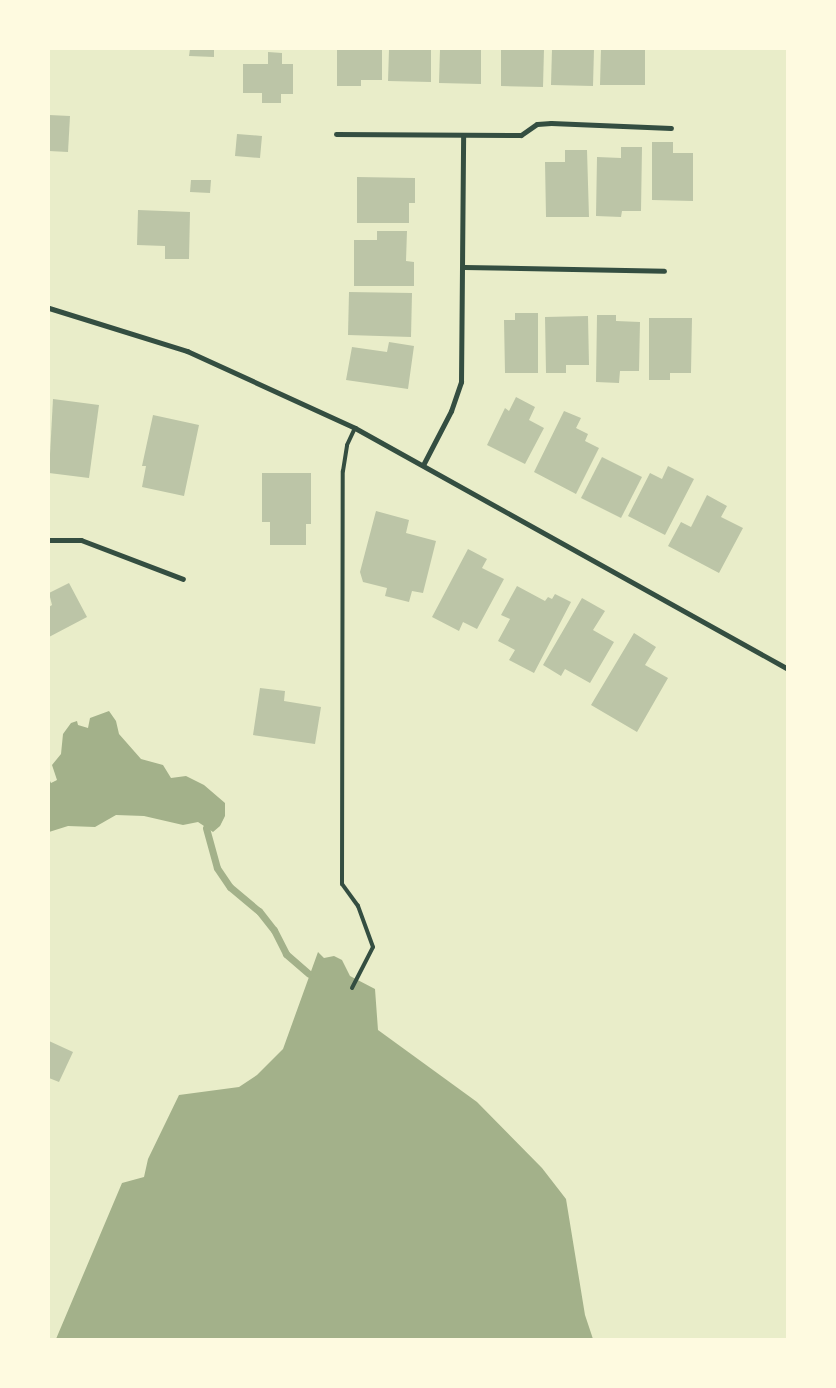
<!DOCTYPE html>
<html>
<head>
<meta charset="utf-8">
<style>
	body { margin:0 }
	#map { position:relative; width:836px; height:1388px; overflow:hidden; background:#e9edc9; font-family:"Archivo Narrow",sans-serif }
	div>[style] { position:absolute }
	.water>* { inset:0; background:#a3b18a }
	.stream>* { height:7px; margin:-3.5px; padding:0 3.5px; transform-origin:3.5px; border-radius:3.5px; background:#a3b18a }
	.building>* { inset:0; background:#bcc5a7 }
	.service>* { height:4px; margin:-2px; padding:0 2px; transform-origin:2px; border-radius:2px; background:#344e41 }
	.minor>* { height:5px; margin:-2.5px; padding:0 2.5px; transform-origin:2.5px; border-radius:2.5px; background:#344e41 }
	span { translate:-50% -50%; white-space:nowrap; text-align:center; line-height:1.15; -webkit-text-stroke:5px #fefae0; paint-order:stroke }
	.frame { position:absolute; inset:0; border:50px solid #fefae0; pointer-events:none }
</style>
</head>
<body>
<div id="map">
	<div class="water">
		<div style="clip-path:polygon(109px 711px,116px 721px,119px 734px,141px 759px,163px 765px,171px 778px,186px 776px,204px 785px,225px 803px,225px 816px,220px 826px,213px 832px,198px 822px,183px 825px,144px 816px,116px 815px,95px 827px,68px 826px,49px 832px,49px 779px,51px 783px,57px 780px,52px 765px,61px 754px,63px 734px,71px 723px,77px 721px,78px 725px,88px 728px,90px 718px)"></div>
		<div style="clip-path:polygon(318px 952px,324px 958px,334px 956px,342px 960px,350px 976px,375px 989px,378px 1030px,477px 1102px,542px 1168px,566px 1199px,585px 1315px,593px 1339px,56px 1339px,122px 1183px,144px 1177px,148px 1159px,179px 1095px,239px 1087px,257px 1075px,283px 1049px)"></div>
	</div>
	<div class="stream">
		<div style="left:206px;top:828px;width:41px;rotate:74.6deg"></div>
		<div style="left:217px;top:868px;width:23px;rotate:56deg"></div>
		<div style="left:230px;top:887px;width:38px;rotate:40deg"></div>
		<div style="left:259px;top:911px;width:24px;rotate:52deg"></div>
		<div style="left:274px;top:930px;width:27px;rotate:63deg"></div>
		<div style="left:286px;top:954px;width:30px;rotate:41deg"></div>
	</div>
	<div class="building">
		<div style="clip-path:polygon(190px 49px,214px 49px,214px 57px,189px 56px)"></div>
		<div style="clip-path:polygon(337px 49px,382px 49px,382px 80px,361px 80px,361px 86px,337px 86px)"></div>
		<div style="clip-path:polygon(389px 49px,431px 49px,431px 82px,388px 81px)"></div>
		<div style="clip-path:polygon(440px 49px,481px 49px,481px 84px,439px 83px)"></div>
		<div style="clip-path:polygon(501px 49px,544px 49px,543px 87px,501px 86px)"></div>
		<div style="clip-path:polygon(552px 49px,594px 49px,593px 86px,551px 85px)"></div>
		<div style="clip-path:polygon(601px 49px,645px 49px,645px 85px,600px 85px)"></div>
		<div style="clip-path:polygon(268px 52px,282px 53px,282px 64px,293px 64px,293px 94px,281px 94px,281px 103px,262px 103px,262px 93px,243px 93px,243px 64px,268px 64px)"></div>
		<div style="clip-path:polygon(49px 115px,70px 116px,68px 152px,49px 151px)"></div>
		<div style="clip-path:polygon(237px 134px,262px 136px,260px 158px,235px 156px)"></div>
		<div style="clip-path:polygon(652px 142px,673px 142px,673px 153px,693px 153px,693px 201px,652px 200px)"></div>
		<div style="clip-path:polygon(621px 147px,642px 147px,641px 211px,622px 211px,621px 217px,596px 216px,597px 157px,621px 158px)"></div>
		<div style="clip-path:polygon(565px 150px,587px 150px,589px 217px,546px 217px,545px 162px,565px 162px)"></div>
		<div style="clip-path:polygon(357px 177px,415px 178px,415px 203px,409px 203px,409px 223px,357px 223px)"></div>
		<div style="clip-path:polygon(191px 180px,211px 180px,210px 193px,190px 192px)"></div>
		<div style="clip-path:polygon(138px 210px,190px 212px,189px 259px,165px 259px,165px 246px,137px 245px)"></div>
		<div style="clip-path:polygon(377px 231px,407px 231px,406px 261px,414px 262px,414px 286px,354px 286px,354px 240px,377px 240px)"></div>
		<div style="clip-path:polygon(349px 292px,412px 293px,411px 337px,348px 335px)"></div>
		<div style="clip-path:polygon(515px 313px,538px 313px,538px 373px,505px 373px,504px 320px,515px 320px)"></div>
		<div style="clip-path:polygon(597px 315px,616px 315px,616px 321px,640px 322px,639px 371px,620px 371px,619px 383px,596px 382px)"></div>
		<div style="clip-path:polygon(588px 316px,589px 365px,566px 365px,566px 373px,546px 373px,545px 317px)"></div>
		<div style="clip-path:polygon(649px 318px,692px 318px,691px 373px,670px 373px,670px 380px,649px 380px)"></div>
		<div style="clip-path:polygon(389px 342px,414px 346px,408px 389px,346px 380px,352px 347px,387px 352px)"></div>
		<div style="clip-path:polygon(516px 397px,535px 407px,529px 420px,544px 428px,525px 464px,487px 445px,505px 408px,509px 411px)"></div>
		<div style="clip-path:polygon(53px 399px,99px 405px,89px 478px,49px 473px)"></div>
		<div style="clip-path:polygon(564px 411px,581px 418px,576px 428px,588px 434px,585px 441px,599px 448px,576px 494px,534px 472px)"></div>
		<div style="clip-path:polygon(153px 415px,199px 425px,184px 496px,142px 487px,146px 466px,142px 466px)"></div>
		<div style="clip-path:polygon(602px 457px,642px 477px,621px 518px,581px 498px)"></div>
		<div style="clip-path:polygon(668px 466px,694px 479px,665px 535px,628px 516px,650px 473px,662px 479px)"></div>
		<div style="clip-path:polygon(262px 473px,311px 473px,311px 524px,306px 524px,306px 545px,270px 545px,270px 522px,262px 522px)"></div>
		<div style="clip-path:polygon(707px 495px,727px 506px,721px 517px,743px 528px,719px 573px,668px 546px,681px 522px,691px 527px)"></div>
		<div style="clip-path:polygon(376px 511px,409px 520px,406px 533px,436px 541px,423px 593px,412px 591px,409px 602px,385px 596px,387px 588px,363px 582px,360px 572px)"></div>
		<div style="clip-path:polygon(468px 549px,487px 559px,482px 568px,504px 579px,477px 629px,463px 622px,459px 631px,432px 617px)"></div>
		<div style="clip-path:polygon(69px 583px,87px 617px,49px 637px,49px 607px,52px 605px,49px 593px)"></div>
		<div style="clip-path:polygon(517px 586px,545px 601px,548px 597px,552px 599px,555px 594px,571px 602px,534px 673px,509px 660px,515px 650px,498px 641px,510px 619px,501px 615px)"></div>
		<div style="clip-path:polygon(582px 598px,605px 611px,593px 630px,614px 642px,590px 683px,565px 669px,561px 676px,543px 665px)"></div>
		<div style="clip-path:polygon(634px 633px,656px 647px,645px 665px,668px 678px,637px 732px,591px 705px)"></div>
		<div style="clip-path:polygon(260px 688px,285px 691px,284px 701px,321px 707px,315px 744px,253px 735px)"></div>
		<div style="clip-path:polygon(49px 1041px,73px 1052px,59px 1082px,49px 1078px)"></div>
	</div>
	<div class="service">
		<div style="left:352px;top:988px;width:46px;rotate:-62.9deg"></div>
		<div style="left:373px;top:947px;width:44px;rotate:-110.1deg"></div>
		<div style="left:358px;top:906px;width:27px;rotate:-126deg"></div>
		<div style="left:342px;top:884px;width:413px;rotate:-89.9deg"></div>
		<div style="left:343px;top:471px;width:26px;rotate:-81deg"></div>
		<div style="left:347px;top:445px;width:19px;rotate:-65deg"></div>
	</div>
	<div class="minor">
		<div style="left:336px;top:134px;width:185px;rotate:0.3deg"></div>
		<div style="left:521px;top:135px;width:19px;rotate:-35deg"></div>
		<div style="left:537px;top:124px;width:14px;rotate:-4deg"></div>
		<div style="left:551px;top:123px;width:120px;rotate:2.4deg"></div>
		<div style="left:464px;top:267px;width:200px;rotate:1.1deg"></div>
		<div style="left:49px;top:308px;width:145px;rotate:17.3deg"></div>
		<div style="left:187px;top:351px;width:185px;rotate:24.6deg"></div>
		<div style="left:355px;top:428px;width:494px;rotate:29.1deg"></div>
		<div style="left:423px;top:465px;width:61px;rotate:-62.6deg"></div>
		<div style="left:451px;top:411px;width:31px;rotate:-71deg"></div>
		<div style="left:461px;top:382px;width:247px;rotate:-89.5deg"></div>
		<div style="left:49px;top:540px;width:32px"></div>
		<div style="left:81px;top:540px;width:109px;rotate:20.9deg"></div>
	</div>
	<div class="frame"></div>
</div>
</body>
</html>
